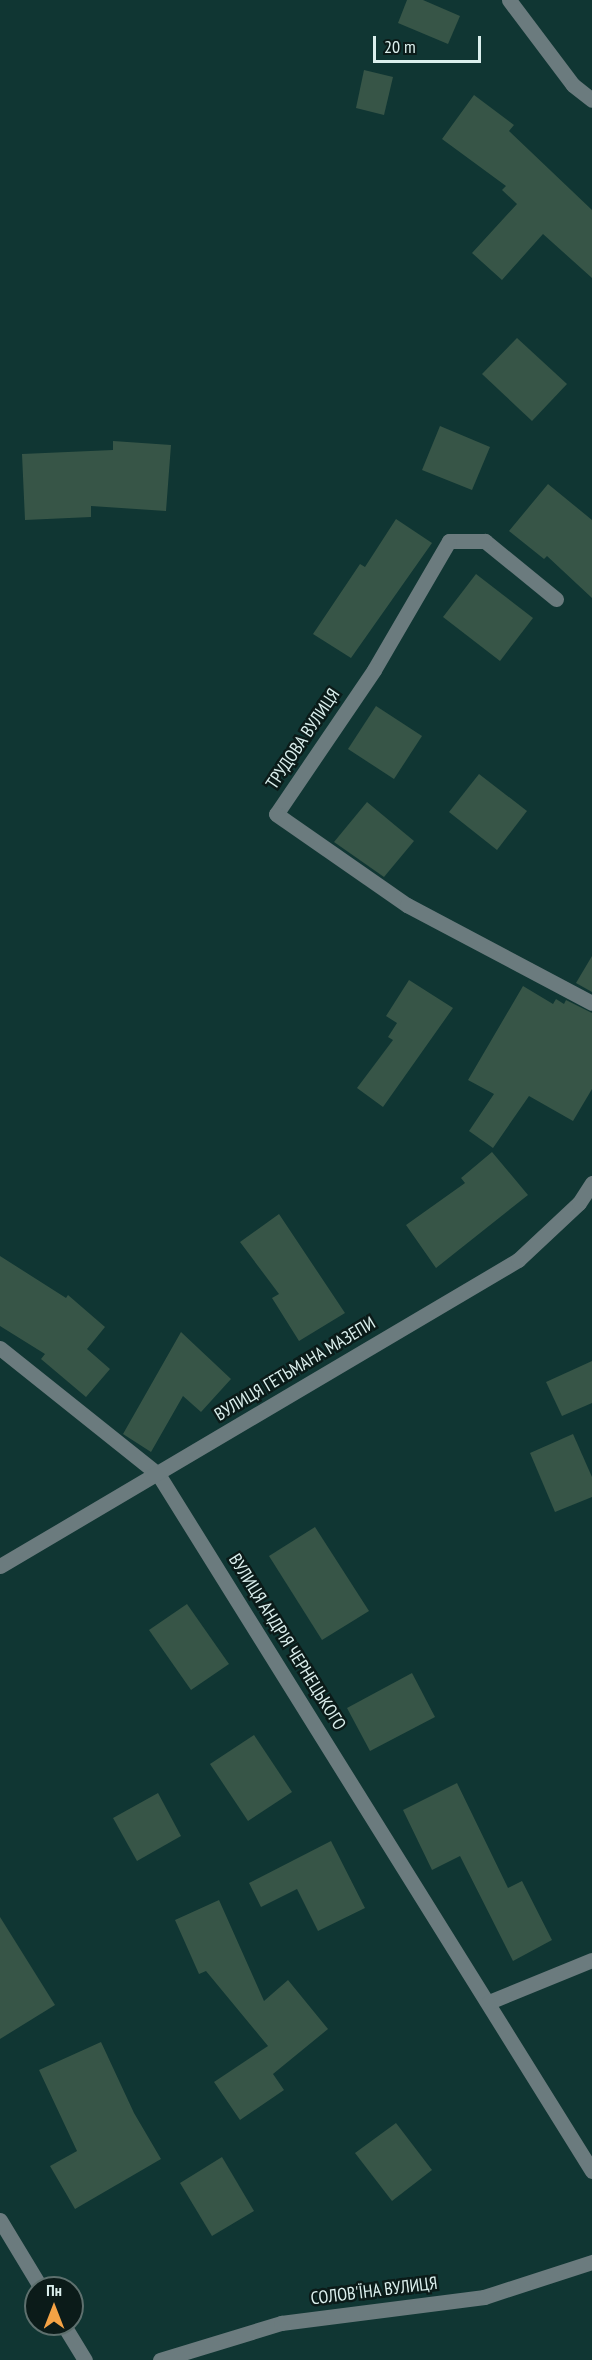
<!DOCTYPE html>
<html>
<head>
<meta charset="utf-8">
<style>
	body { margin:0 }
	#map { position:relative; width:592px; height:2360px; overflow:hidden; background:#103633; font-family:"PT Sans Narrow",sans-serif }
	div>[style] { position:absolute }
	.building>* { inset:0; background:#375547 }
	.minor>* { height:15px; margin:-7.5px; padding:0 7.5px; transform-origin:7.5px; border-radius:7.5px; background:#6b7b7e }
	span { translate:-50% -50%; white-space:nowrap; text-align:center; line-height:1.15; -webkit-text-stroke:5px #0b1b19; paint-order:stroke }
	.street-label { font-size:18px; color:#dbefed }
	.north { position:absolute; left:24px; top:2276px; width:60px; height:60px; box-sizing:border-box; background:#0b1b19; border:2px solid #5e706e; border-radius:50%; rotate:0deg; font-size:16px; font-weight:700; line-height:24px; text-align:center; color:#dbefed }
	.north::after { content:''; display:block; margin:auto; width:21px; height:27px; background:#f5a345; clip-path:polygon(50% 0,100% 100%,50% 72%,0 100%) }
	.scale { position:absolute; left:373px; top:36px; width:108px; height:27px; box-sizing:border-box; border:3px solid #dbefed; border-top:0; padding-left:8px; font-size:18px; line-height:21px; white-space:nowrap; color:#dbefed; -webkit-text-stroke:4px #0b1b19; paint-order:stroke }
</style>
</head>
<body>
<div id="map">
	<div class="building">
		<div style="clip-path:polygon(407px 0,423px 0,460px 16px,448px 44px,398px 23px)"></div>
		<div style="clip-path:polygon(364px 70px,393px 77px,384px 115px,356px 108px)"></div>
		<div style="clip-path:polygon(474px 95px,514px 125px,509px 131px,592px 210px,592px 278px,543px 234px,502px 280px,472px 253px,517px 204px,502px 190px,506px 186px,442px 139px)"></div>
		<div style="clip-path:polygon(517px 338px,567px 384px,532px 421px,482px 374px)"></div>
		<div style="clip-path:polygon(440px 426px,490px 447px,472px 490px,422px 470px)"></div>
		<div style="clip-path:polygon(113px 441px,171px 445px,166px 511px,91px 506px,91px 517px,25px 520px,22px 454px,113px 450px)"></div>
		<div style="clip-path:polygon(548px 484px,592px 520px,592px 598px,547px 556px,544px 559px,509px 531px)"></div>
		<div style="clip-path:polygon(396px 519px,432px 543px,351px 658px,313px 634px,360px 564px,365px 567px)"></div>
		<div style="clip-path:polygon(476px 574px,533px 618px,500px 661px,443px 617px)"></div>
		<div style="clip-path:polygon(376px 706px,422px 736px,394px 779px,348px 749px)"></div>
		<div style="clip-path:polygon(479px 774px,527px 811px,497px 850px,449px 812px)"></div>
		<div style="clip-path:polygon(367px 802px,414px 841px,384px 877px,334px 842px)"></div>
		<div style="clip-path:polygon(592px 956px,592px 992px,576px 983px)"></div>
		<div style="clip-path:polygon(409px 980px,453px 1008px,383px 1107px,357px 1088px,393px 1040px,388px 1037px,397px 1023px,386px 1016px)"></div>
		<div style="clip-path:polygon(523px 986px,553px 1004px,556px 999px,564px 1004px,566px 1000px,592px 1013px,592px 1089px,573px 1121px,529px 1096px,493px 1148px,469px 1131px,494px 1094px,468px 1080px)"></div>
		<div style="clip-path:polygon(492px 1152px,528px 1195px,436px 1268px,406px 1225px,465px 1183px,461px 1178px)"></div>
		<div style="clip-path:polygon(279px 1214px,345px 1313px,299px 1341px,272px 1298px,279px 1294px,240px 1242px)"></div>
		<div style="clip-path:polygon(0 1256px,66px 1298px,68px 1295px,105px 1327px,87px 1349px,110px 1369px,86px 1397px,41px 1359px,45px 1354px,0 1326px)"></div>
		<div style="clip-path:polygon(181px 1332px,231px 1379px,201px 1412px,183px 1396px,151px 1452px,123px 1434px)"></div>
		<div style="clip-path:polygon(592px 1361px,592px 1403px,562px 1416px,546px 1382px)"></div>
		<div style="clip-path:polygon(573px 1434px,592px 1477px,592px 1497px,555px 1512px,530px 1453px)"></div>
		<div style="clip-path:polygon(315px 1527px,369px 1611px,322px 1640px,269px 1556px)"></div>
		<div style="clip-path:polygon(187px 1604px,229px 1664px,191px 1690px,149px 1630px)"></div>
		<div style="clip-path:polygon(412px 1673px,435px 1717px,370px 1751px,347px 1708px)"></div>
		<div style="clip-path:polygon(254px 1735px,292px 1792px,248px 1821px,210px 1764px)"></div>
		<div style="clip-path:polygon(457px 1783px,508px 1888px,522px 1881px,552px 1940px,513px 1961px,460px 1856px,432px 1870px,403px 1810px)"></div>
		<div style="clip-path:polygon(158px 1793px,181px 1836px,137px 1861px,113px 1818px)"></div>
		<div style="clip-path:polygon(331px 1841px,365px 1908px,318px 1931px,297px 1889px,261px 1907px,249px 1883px)"></div>
		<div style="clip-path:polygon(219px 1900px,264px 2001px,288px 1980px,328px 2029px,273px 2074px,284px 2090px,240px 2120px,214px 2082px,268px 2046px,206px 1971px,199px 1974px,175px 1920px)"></div>
		<div style="clip-path:polygon(0 1917px,55px 2005px,0 2039px)"></div>
		<div style="clip-path:polygon(101px 2042px,134px 2113px,161px 2159px,75px 2209px,50px 2166px,77px 2151px,39px 2070px)"></div>
		<div style="clip-path:polygon(396px 2123px,432px 2170px,392px 2201px,355px 2153px)"></div>
		<div style="clip-path:polygon(222px 2157px,254px 2211px,212px 2236px,180px 2183px)"></div>
	</div>
	<div class="minor">
		<div style="left:509px;top:0;width:106px;rotate:53deg"></div>
		<div style="left:573px;top:85px;width:24px;rotate:38deg"></div>
		<div style="left:556px;top:599px;width:92px;rotate:-140.8deg"></div>
		<div style="left:485px;top:541px;width:36px;rotate:180deg"></div>
		<div style="left:449px;top:541px;width:149px;rotate:120.2deg"></div>
		<div style="left:374px;top:670px;width:174px;rotate:124.2deg"></div>
		<div style="left:276px;top:814px;width:160px;rotate:34.8deg"></div>
		<div style="left:407px;top:905px;width:209px;rotate:27.9deg"></div>
		<div style="left:0;top:1348px;width:202px;rotate:38.6deg"></div>
		<div style="left:158px;top:1474px;width:821px;rotate:58.09deg"></div>
		<div style="left:0;top:1566px;width:602px;rotate:-30.57deg"></div>
		<div style="left:518px;top:1260px;width:83px;rotate:-43.1deg"></div>
		<div style="left:579px;top:1203px;width:24px;rotate:-57deg"></div>
		<div style="left:489px;top:2002px;width:111px;rotate:-22.2deg"></div>
		<div style="left:0;top:2220px;width:79px;rotate:58.9deg"></div>
		<div style="left:63px;top:2324px;width:42px;rotate:58.6deg"></div>
		<div style="left:160px;top:2360px;width:127px;rotate:-17deg"></div>
		<div style="left:281px;top:2323px;width:205px;rotate:-7.3deg"></div>
		<div style="left:484px;top:2297px;width:114px;rotate:-18deg"></div>
	</div>
	<div class="street-label">
		<span style="left:303px;top:739px;rotate:-56deg">ТРУДОВА ВУЛИЦЯ</span>
		<span style="left:295px;top:1369px;rotate:-31deg">ВУЛИЦЯ ГЕТЬМАНА МАЗЕПИ</span>
		<span style="left:287px;top:1642px;rotate:58deg">ВУЛИЦЯ АНДРІЯ ЧЕРНЕЦЬКОГО</span>
		<span style="left:374px;top:2291px;rotate:-7deg">СОЛОВ'ЇНА ВУЛИЦЯ</span>
	</div>
	<div class="north">Пн</div>
	<div class="scale">20 m</div>
</div>
</body>
</html>
